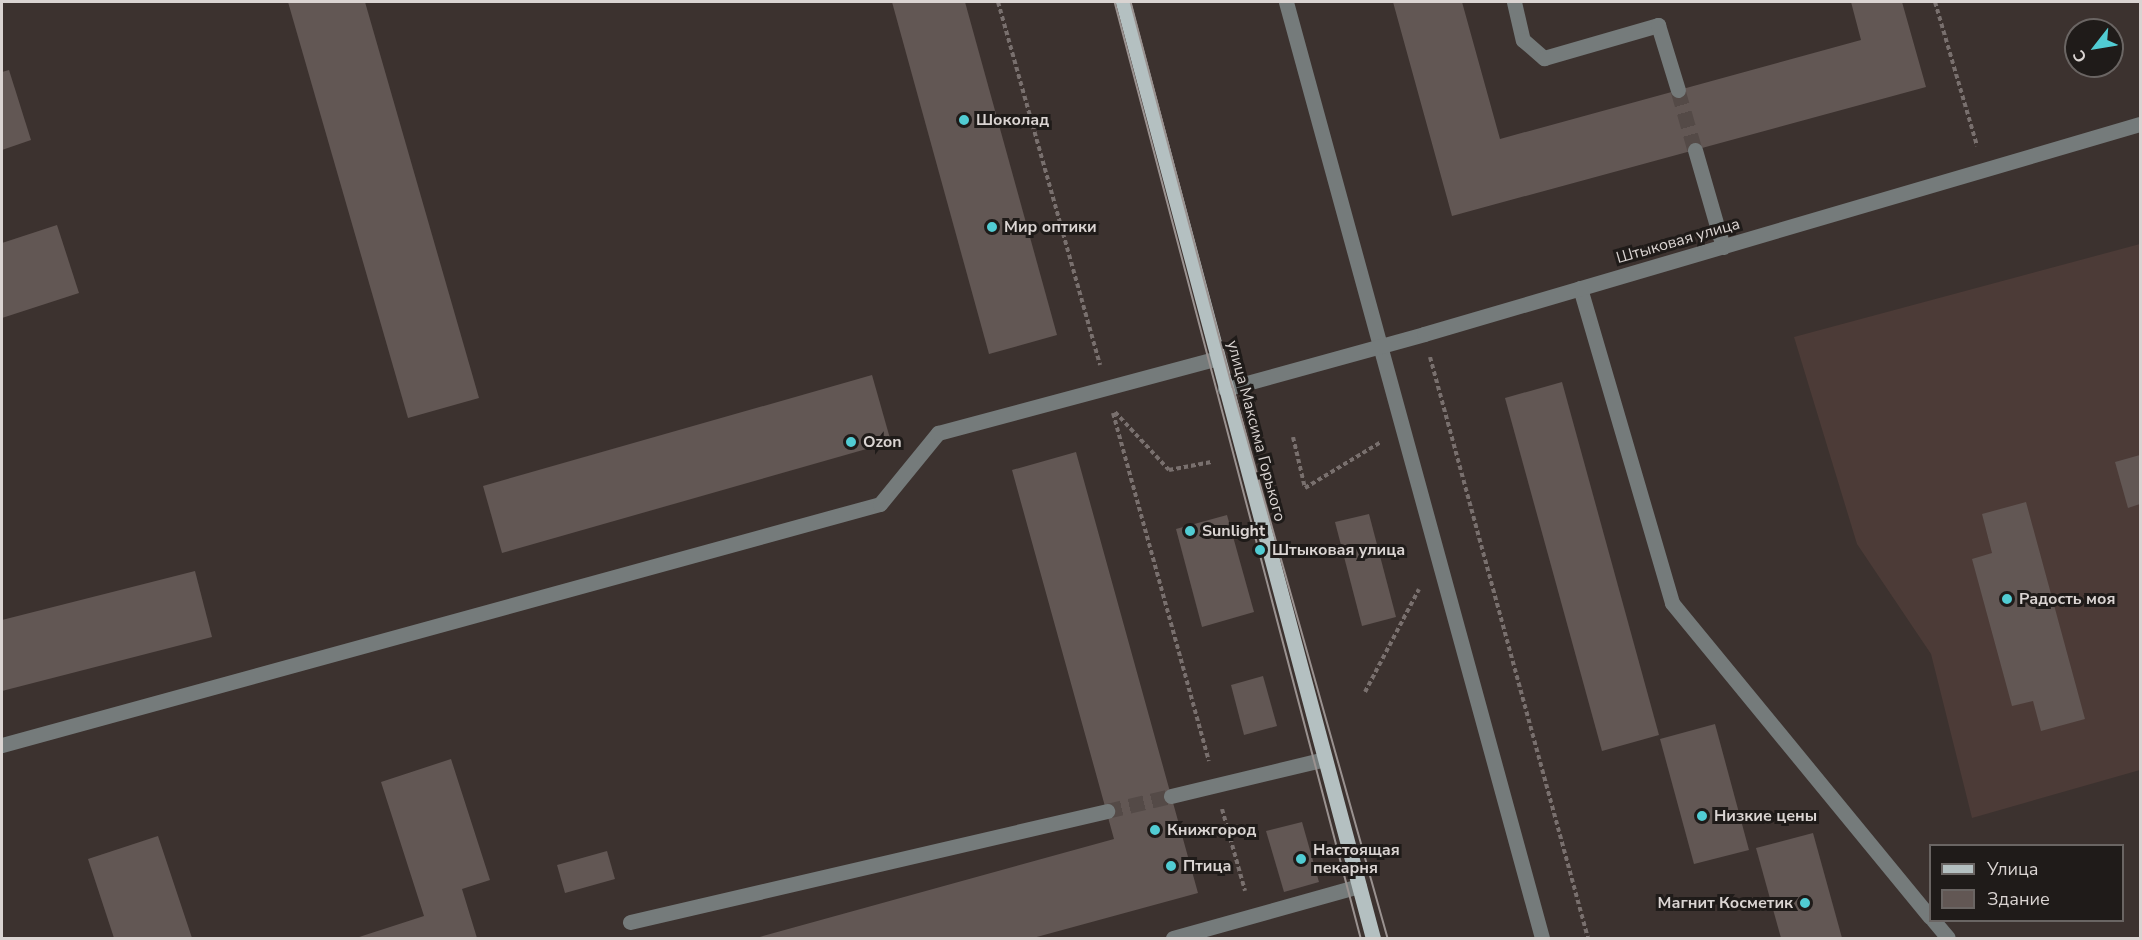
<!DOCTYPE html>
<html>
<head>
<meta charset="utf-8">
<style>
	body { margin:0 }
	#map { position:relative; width:2142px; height:940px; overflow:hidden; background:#3c322f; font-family:"Nunito Sans",sans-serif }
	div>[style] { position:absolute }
	.built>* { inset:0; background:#4c3b37 }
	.building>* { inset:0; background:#625754 }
	.minor-tunnel>* { height:15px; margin-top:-7.5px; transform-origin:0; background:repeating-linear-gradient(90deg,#544a47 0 15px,transparent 0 23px) }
	.path>* { height:4px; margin-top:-2px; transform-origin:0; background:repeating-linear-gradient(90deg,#79706e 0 4.5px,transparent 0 7.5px) }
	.minor>* { height:15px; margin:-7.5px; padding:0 7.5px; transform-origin:7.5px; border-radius:7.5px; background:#757b7b }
	.major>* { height:15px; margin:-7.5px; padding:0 7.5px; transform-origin:7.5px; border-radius:7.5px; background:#b4c0c1 }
	.tram>* { height:1.5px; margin:-0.75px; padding:0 0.75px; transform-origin:0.75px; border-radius:0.75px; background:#9a9290 }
	.dots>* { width:16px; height:16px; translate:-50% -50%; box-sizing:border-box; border:3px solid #1f1b19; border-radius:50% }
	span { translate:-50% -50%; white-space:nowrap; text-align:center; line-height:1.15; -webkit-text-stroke:6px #1f1b19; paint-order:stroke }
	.poi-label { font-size:16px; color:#dad4d2; font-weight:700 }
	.left { translate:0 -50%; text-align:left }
	.right { translate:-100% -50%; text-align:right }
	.street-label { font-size:16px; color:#dad4d2 }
	.frame { position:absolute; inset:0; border:3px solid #dad4d2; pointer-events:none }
	.legend { position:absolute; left:1929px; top:844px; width:195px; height:78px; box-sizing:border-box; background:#1f1b19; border:2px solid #6a6563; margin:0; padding:8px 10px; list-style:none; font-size:18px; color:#dad4d2 }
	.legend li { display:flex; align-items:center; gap:12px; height:30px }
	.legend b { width:30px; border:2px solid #6a6563 }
	.north { position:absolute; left:2064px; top:18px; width:60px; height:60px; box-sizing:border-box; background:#1f1b19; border:2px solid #6a6563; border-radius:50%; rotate:239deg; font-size:16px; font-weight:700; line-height:24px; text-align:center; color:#dad4d2 }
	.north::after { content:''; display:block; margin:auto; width:21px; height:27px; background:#51ccd3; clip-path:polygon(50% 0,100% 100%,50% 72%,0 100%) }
</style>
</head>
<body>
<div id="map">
	<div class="built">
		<div style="clip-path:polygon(2140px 244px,2140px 770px,1972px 818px,1931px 654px,1857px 544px,1794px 337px)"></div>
	</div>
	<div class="building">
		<div style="clip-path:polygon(288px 2px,365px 2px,479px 398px,408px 418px)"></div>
		<div style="clip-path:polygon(892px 2px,965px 2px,1057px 335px,989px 354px)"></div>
		<div style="clip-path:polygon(1393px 2px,1462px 2px,1500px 139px,1861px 40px,1851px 2px,1902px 2px,1926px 87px,1452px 216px)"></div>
		<div style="clip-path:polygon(9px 70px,31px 140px,2px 150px,2px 72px)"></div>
		<div style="clip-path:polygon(57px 225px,79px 293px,2px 318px,2px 243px)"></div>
		<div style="clip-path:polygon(872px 375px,891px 442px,502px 553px,483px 486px)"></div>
		<div style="clip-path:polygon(1562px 382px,1659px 735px,1602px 751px,1505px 398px)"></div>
		<div style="clip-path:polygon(1076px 452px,1198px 893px,1033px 938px,756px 938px,1114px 839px,1012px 470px)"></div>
		<div style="clip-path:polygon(2140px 455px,2140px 504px,2128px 508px,2115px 462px)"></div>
		<div style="clip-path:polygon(2026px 502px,2085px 719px,2041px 731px,2033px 701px,2012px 706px,1972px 559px,1992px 553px,1982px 514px)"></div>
		<div style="clip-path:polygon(1369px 514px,1396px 617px,1362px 626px,1335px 522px)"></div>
		<div style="clip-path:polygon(1227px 515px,1254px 612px,1202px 627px,1176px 529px)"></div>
		<div style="clip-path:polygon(195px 571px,212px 637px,2px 691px,2px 620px)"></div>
		<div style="clip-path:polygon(1263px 676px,1277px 726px,1244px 735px,1231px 685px)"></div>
		<div style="clip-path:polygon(1715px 724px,1749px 850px,1694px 864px,1660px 739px)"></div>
		<div style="clip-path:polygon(451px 759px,490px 880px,462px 889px,477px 938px,356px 938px,424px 916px,381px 782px)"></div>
		<div style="clip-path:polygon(1302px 822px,1319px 882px,1284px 892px,1266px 831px)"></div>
		<div style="clip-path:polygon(1813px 833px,1842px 938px,1781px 938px,1756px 848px)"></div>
		<div style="clip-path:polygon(158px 836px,192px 938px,114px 938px,88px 859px)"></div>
		<div style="clip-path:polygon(607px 851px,615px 879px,565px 893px,557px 865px)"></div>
	</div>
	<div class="minor-tunnel">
		<div style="left:1678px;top:90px;width:62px;rotate:74.2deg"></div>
		<div style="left:1107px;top:811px;width:66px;rotate:-13.2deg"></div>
	</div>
	<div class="path">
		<div style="left:998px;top:2px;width:377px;rotate:74.3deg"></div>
		<div style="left:1935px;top:2px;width:150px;rotate:73.7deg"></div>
		<div style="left:1430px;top:357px;width:602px;rotate:74.79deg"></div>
		<div style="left:1115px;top:412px;width:79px;rotate:47deg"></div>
		<div style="left:1169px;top:470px;width:43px;rotate:-10.8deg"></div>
		<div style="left:1113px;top:413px;width:361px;rotate:74.6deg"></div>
		<div style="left:1293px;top:437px;width:52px;rotate:76.8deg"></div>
		<div style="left:1305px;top:488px;width:89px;rotate:-31.2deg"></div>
		<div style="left:1365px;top:692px;width:116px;rotate:-62.3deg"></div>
		<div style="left:1222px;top:809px;width:85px;rotate:74.3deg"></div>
	</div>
	<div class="minor">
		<div style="left:1286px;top:2px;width:970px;rotate:74.7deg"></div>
		<div style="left:1514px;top:2px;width:39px;rotate:77deg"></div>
		<div style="left:1523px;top:40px;width:28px;rotate:41deg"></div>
		<div style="left:1544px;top:58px;width:119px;rotate:-16.1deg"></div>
		<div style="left:1658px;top:25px;width:68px;rotate:72.9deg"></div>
		<div style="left:1695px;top:150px;width:101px;rotate:73.9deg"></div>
		<div style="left:1580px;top:288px;width:328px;rotate:73.7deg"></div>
		<div style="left:1672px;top:603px;width:406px;rotate:50.6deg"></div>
		<div style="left:1225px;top:389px;width:206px;rotate:-15.4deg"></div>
		<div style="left:1424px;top:334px;width:746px;rotate:-16.35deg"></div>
		<div style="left:2px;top:745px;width:910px;rotate:-15.35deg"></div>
		<div style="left:880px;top:504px;width:92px;rotate:-50.8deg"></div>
		<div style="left:938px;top:433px;width:289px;rotate:-15deg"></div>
		<div style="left:1171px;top:796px;width:158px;rotate:-13.5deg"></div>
		<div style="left:1933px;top:920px;width:23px;rotate:50deg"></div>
		<div style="left:630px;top:922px;width:490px;rotate:-13.1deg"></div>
		<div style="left:1173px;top:938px;width:193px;rotate:-15.6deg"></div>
	</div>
	<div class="major">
		<div style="left:1123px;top:2px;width:969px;rotate:75.05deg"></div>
	</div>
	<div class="tram">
		<div style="left:1115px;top:2px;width:968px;rotate:75.27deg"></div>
		<div style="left:1131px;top:2px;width:398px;rotate:75.2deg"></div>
		<div style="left:1233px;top:387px;width:572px;rotate:74.29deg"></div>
	</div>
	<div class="dots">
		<div style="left:964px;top:120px;background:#51ccd3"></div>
		<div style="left:992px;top:227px;background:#51ccd3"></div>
		<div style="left:851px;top:442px;background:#51ccd3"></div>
		<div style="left:1190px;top:531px;background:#51ccd3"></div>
		<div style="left:1260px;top:550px;background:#51ccd3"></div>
		<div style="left:2007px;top:599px;background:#51ccd3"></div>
		<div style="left:1702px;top:816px;background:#51ccd3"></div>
		<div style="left:1155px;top:830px;background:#51ccd3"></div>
		<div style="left:1301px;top:859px;background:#51ccd3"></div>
		<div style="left:1171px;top:866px;background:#51ccd3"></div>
		<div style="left:1805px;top:903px;background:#51ccd3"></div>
	</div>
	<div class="poi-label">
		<span class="left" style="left:976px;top:120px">Шоколад</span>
		<span class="left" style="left:1004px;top:227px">Мир оптики</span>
		<span class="left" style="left:863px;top:442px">Ozon</span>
		<span class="left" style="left:1202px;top:531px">Sunlight</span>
		<span class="left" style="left:1272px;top:550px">Штыковая улица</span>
		<span class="left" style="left:2019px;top:599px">Радость моя</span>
		<span class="left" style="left:1714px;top:816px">Низкие цены</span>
		<span class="left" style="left:1167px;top:830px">Книжгород</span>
		<span class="left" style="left:1313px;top:859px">Настоящая<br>пекарня</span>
		<span class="left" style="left:1183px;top:866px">Птица</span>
		<span class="right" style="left:1793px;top:903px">Магнит Косметик</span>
	</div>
	<div class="street-label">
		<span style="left:1678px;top:241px;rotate:-16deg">Штыковая улица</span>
		<span style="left:1256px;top:431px;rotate:75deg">улица Максима Горького</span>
	</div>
	<div class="frame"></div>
	<ul class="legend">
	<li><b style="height:8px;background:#b4c0c1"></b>Улица</li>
	<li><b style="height:16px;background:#625754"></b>Здание</li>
	</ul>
	<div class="north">С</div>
</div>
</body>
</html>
